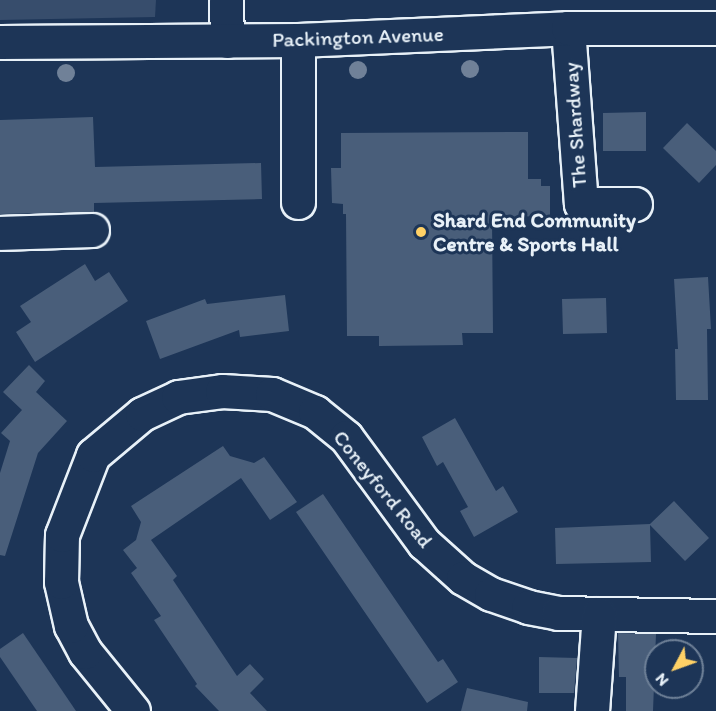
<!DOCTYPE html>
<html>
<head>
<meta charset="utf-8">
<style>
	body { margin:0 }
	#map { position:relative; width:716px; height:711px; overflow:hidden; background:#1d3557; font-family:Itim,sans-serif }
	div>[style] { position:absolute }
	.green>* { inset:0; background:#374d6c }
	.building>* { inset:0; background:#495e7a }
	.roads { filter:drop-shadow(2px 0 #e8f1f8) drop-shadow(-2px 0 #e8f1f8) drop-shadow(0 2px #e8f1f8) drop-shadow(0 -2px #e8f1f8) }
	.minor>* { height:33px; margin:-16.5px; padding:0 16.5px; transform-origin:16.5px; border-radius:16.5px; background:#1d3557 }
	.trees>* { width:18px; height:18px; margin:-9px; border-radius:50%; background:#708198 }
	.dots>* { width:16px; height:16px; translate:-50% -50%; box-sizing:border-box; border:3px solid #1d3557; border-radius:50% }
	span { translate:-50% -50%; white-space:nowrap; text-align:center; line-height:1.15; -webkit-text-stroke:6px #1d3557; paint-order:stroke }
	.street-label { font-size:21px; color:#e8f1f8 }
	.poi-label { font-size:21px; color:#e8f1f8; font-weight:700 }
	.left { translate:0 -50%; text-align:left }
	.north { position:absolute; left:644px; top:639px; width:60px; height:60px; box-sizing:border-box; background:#1d3557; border:2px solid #6e8097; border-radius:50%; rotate:229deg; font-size:16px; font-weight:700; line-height:24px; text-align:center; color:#e8f1f8 }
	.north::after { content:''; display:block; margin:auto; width:21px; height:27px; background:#ffd166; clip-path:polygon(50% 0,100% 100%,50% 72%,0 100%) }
</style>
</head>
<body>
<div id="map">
	<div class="green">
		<div style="clip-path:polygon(0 0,156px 0,155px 17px,0 20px)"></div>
	</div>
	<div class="building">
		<div style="clip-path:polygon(646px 112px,646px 151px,603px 151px,603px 113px)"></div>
		<div style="clip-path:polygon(93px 117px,95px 167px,261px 163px,262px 199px,94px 203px,94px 212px,0 214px,0 120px)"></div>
		<div style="clip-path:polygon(687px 123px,716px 151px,716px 165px,699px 183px,663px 148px)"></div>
		<div style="clip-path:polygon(528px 132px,528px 179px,541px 179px,541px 186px,550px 186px,550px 216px,492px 217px,493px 333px,462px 333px,463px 345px,379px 346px,379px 336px,347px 336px,346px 214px,343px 214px,343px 204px,332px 203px,331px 168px,341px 168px,341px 133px)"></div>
		<div style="clip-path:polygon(85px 264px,95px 281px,109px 272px,128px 301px,35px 362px,16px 332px,31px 322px,20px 306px)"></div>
		<div style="clip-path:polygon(708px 277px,711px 329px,707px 329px,708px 400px,676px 400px,675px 349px,678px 349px,674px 279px)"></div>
		<div style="clip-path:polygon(285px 295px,289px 331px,240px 337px,239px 330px,160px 359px,146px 321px,205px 299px,207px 304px)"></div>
		<div style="clip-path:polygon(606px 298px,607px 333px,563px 334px,562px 299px)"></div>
		<div style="clip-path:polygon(29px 365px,45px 381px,36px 392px,67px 421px,38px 453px,5px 556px,0 555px,0 473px,10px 441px,1px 433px,22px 410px,3px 392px)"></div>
		<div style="clip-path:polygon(455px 418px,496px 491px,503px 486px,518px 512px,474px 537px,460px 511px,468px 507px,443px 462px,437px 466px,422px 437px)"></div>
		<div style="clip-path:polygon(223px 446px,230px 456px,254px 463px,264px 457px,297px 502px,270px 520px,241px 478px,151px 540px,177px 576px,173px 580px,237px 676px,250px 664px,264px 679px,250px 693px,267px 711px,219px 711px,195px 686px,197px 684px,154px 620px,161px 616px,131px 573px,137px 568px,123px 550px,136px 540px,141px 522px,131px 506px)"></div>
		<div style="clip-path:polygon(323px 494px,438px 662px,443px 659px,458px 682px,427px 703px,296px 512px)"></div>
		<div style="clip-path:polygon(674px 501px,709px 538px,685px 561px,650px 525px,651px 562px,556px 564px,555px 528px,650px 524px)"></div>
		<div style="clip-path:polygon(23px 633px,76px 711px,37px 711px,0 657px,0 649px)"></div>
		<div style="clip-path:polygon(618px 633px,656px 634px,653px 711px,626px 711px,626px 677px,619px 677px)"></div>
		<div style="clip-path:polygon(539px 657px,577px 658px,574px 693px,539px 693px)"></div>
		<div style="clip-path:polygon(467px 688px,528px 702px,527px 711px,461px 711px)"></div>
	</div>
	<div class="roads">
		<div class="minor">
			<div style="left:226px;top:0;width:41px;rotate:88.6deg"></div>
			<div style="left:568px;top:28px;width:176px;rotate:85.8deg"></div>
			<div style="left:581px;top:204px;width:54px"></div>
			<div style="left:0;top:42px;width:298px;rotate:-0.4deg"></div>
			<div style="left:298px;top:40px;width:270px;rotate:-2.5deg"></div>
			<div style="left:568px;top:28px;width:148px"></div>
			<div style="left:298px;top:202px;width:162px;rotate:-90deg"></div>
			<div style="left:0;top:233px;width:92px;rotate:-1.9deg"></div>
			<div style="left:133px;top:711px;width:76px;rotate:-129.1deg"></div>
			<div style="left:85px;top:652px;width:30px;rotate:-118deg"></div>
			<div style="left:71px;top:626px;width:45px;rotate:-102.8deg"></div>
			<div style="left:61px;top:582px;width:47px;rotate:-88.8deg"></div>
			<div style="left:62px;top:535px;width:86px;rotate:-68.8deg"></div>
			<div style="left:93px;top:455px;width:64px;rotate:-39.9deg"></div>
			<div style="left:142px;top:414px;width:40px;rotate:-25deg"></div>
			<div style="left:178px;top:397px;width:44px;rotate:-7.8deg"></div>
			<div style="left:222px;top:391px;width:50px;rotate:3.4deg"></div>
			<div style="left:272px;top:394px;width:47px;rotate:22.7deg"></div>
			<div style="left:315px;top:412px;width:40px;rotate:39deg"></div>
			<div style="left:346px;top:437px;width:132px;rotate:53.7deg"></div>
			<div style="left:424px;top:543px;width:52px;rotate:41.9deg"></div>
			<div style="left:463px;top:578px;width:32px;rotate:30deg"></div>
			<div style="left:491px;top:594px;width:39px;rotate:19deg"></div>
			<div style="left:528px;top:607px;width:31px;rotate:11deg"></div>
			<div style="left:558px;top:613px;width:158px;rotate:1.1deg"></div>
			<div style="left:592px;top:711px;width:97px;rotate:-85.9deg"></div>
		</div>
	</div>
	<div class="trees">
		<div style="left:470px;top:69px"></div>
		<div style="left:358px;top:70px"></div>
		<div style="left:66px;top:73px"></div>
	</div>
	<div class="dots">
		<div style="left:421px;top:232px;background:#ffd166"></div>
	</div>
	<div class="street-label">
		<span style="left:358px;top:37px;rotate:-2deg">Packington Avenue</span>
		<span style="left:575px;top:125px;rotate:-94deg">The Shardway</span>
		<span style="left:383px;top:489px;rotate:51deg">Coneyford Road</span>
	</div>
	<div class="poi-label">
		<span class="left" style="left:433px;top:232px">Shard End Community<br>Centre &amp; Sports Hall</span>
	</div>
	<div class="north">N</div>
</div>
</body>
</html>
